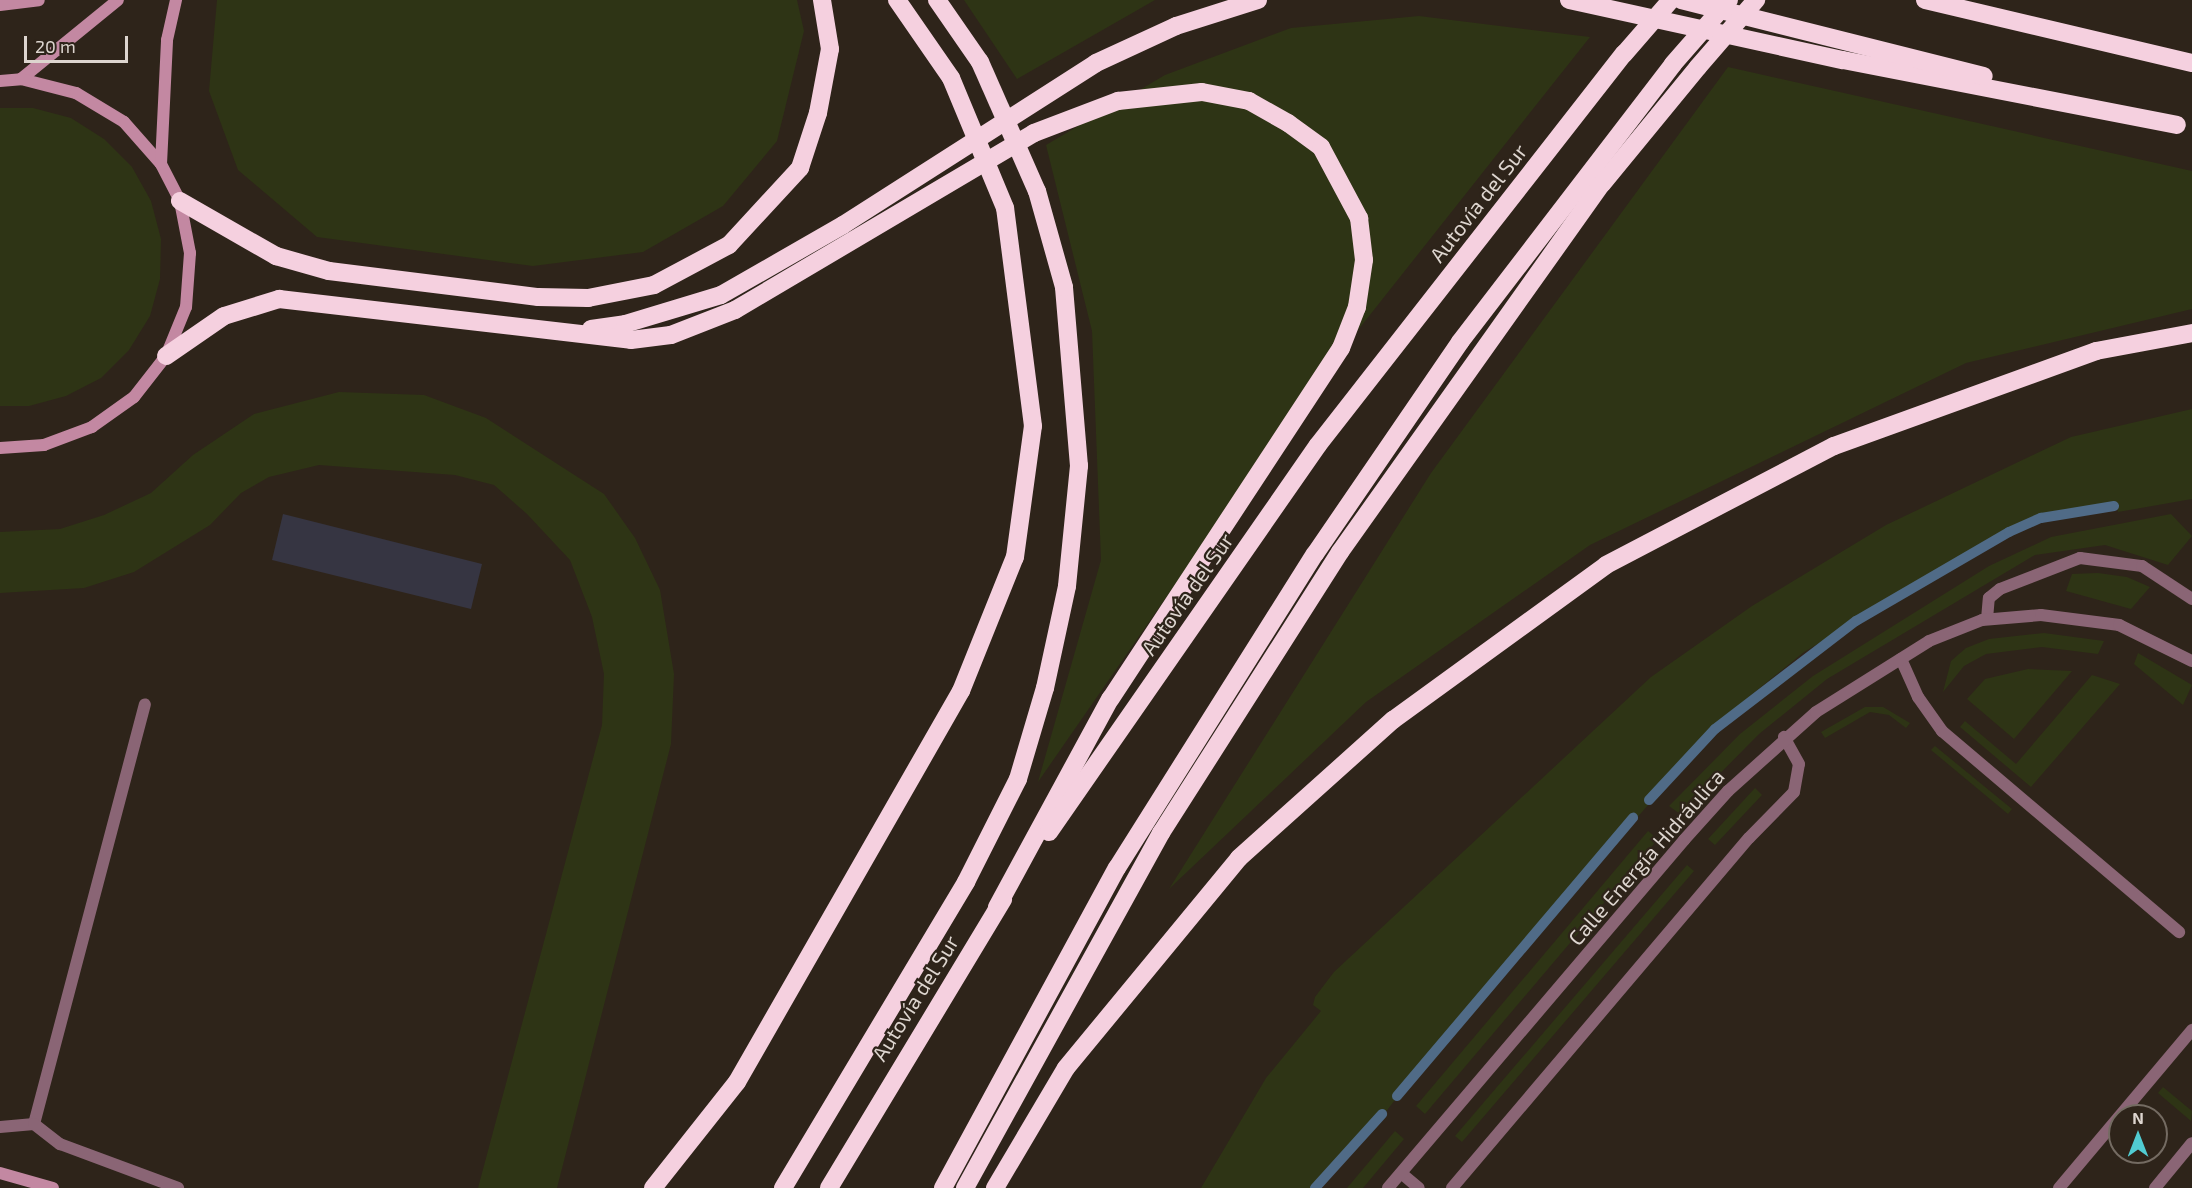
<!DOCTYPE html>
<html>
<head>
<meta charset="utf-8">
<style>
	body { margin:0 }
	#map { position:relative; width:2192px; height:1188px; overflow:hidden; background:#2e241a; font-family:"Exo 2",sans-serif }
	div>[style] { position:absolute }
	.green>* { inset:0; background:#2e3415 }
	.stream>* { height:10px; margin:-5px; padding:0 5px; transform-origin:5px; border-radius:5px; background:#506b87 }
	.building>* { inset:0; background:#363542 }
	.lane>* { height:12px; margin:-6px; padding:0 6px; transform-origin:6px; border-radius:6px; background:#8a6575 }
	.street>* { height:12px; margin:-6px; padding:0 6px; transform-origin:6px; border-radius:6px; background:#8a6575 }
	.secondary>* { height:12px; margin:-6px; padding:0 6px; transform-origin:6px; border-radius:6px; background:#c388a2 }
	.highway>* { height:18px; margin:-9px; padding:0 9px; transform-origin:9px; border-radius:9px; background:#f5d0df }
	.highway-bridge>* { height:18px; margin:-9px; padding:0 9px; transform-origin:9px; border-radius:9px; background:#f5d0df }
	span { translate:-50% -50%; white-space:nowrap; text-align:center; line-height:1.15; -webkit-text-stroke:4.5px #2e241a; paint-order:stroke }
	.street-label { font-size:21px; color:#ddd5cf }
	.north { position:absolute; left:2108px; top:1104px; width:60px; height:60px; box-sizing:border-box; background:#2e241a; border:2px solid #746b62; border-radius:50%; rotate:0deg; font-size:16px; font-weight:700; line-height:24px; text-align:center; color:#ddd5cf }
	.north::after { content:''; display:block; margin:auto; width:21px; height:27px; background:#51ccd2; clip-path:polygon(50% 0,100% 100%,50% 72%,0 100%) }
	.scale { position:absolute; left:24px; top:36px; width:104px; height:27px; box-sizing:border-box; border:3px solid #ddd5cf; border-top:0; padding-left:8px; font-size:18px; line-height:21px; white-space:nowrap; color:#ddd5cf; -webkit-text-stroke:4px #2e241a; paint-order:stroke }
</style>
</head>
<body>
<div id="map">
	<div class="green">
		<div style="clip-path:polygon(217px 0,797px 0,804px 31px,777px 141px,723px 206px,643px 252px,533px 266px,317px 237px,238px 170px,209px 91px)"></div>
		<div style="clip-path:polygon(964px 0,1155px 0,1017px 79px)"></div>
		<div style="clip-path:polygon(1419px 16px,1590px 37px,1305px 397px,1038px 782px,1101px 560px,1092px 331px,1046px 145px,1165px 75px,1291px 28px)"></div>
		<div style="clip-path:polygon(1728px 67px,2192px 171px,2192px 309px,1966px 363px,1590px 545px,1366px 702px,1169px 889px,1431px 473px)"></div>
		<div style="clip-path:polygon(0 108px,33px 108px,71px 118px,104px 139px,132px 167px,151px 201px,161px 239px,160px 279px,150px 316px,129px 350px,101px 378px,66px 396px,29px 406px,0 406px)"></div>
		<div style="clip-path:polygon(339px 392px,424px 395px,486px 418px,604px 494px,635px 538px,660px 590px,674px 674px,671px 744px,557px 1188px,478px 1188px,602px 725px,604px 674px,592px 617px,570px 560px,527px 514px,494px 485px,455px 475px,319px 465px,269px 477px,241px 493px,210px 525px,134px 572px,84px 588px,0 593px,0 532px,60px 529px,104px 515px,151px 493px,193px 455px,254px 414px)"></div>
		<div style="clip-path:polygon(2192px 409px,2192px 499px,2118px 512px,2116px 502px,2026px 520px,1804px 652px,1734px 709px,1667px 776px,1646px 800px,1649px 804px,1635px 820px,1631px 816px,1444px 1035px,1385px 1113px,1382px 1110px,1310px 1188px,1201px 1188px,1266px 1078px,1321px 1011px,1313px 1005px,1315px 997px,1334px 972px,1651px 677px,1752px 606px,1886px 525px,2071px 437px)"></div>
		<div style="clip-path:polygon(2171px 514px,2192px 536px,2168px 565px,2105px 545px,2035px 555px,1827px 679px,1759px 734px,1680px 814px,1669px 806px,1740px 734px,1813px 676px,1989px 566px,2051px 537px)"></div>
		<div style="clip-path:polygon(2098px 573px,2127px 577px,2150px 587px,2131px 609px,2066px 591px,2072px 574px)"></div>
		<div style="clip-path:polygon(2044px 633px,2104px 641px,2098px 654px,2042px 647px,1986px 654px,1964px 666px,1943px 692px,1951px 661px,1966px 648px,1989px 639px)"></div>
		<div style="clip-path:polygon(2138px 653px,2192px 685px,2183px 705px,2134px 664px)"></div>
		<div style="clip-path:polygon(2028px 669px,2072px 671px,2014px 739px,1967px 699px,1985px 679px)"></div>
		<div style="clip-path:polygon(2092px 675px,2120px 684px,2031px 787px,1960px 727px,1965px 721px,2016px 764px)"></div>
		<div style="clip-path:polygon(1865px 707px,1883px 707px,1910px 723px,1906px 728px,1889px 715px,1870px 712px,1825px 738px,1821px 732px)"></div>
		<div style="clip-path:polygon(1935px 746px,2012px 809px,2008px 814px,1931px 750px)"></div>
		<div style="clip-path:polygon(1755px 788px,1762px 795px,1715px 845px,1708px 839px)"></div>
		<div style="clip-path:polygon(1648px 831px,1658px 839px,1425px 1114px,1416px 1106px)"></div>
		<div style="clip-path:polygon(1687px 865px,1694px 871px,1462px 1142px,1455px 1136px)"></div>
		<div style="clip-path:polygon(2163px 1087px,2192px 1111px,2191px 1121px,2158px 1093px)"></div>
		<div style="clip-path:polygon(1395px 1131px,1404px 1139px,1363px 1188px,1347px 1188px)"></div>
	</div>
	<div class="stream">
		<div style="left:1649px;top:800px;width:97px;rotate:-47.1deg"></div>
		<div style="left:1715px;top:729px;width:178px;rotate:-37.5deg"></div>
		<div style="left:1856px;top:621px;width:177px;rotate:-30.2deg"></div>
		<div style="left:2009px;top:532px;width:35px;rotate:-24deg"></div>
		<div style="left:2041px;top:518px;width:74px;rotate:-9.3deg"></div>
		<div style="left:1397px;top:1096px;width:365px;rotate:-49.7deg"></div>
		<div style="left:1315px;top:1188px;width:100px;rotate:-47.8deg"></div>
	</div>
	<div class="building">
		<div style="clip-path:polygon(283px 514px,482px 564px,471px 609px,272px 560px)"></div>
	</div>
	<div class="lane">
		<div style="left:1987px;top:619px;width:21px;rotate:-85deg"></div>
		<div style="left:1989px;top:598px;width:14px;rotate:-39deg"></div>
		<div style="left:2000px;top:589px;width:86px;rotate:-21.2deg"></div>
		<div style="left:2080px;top:558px;width:63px;rotate:7.4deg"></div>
		<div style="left:2142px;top:566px;width:60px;rotate:33.4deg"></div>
		<div style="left:1901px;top:659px;width:42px;rotate:65.9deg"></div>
		<div style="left:1918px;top:697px;width:42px;rotate:54.8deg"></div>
		<div style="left:1942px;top:731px;width:311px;rotate:40.3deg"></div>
		<div style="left:34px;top:1124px;width:434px;rotate:-75.2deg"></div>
		<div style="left:0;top:1127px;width:34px;rotate:-5deg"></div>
		<div style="left:34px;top:1124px;width:33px;rotate:38deg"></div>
		<div style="left:60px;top:1144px;width:126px;rotate:20.4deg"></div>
		<div style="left:1401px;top:1173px;width:23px;rotate:40deg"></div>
		<div style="left:1452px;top:1188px;width:459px;rotate:-49.7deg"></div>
		<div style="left:1749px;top:838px;width:64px;rotate:-45.6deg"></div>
		<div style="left:1794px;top:792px;width:28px;rotate:-80deg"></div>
		<div style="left:1799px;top:764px;width:31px;rotate:-119deg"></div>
	</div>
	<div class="street">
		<div style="left:1388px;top:1188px;width:457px;rotate:-49.6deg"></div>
		<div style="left:1684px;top:840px;width:66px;rotate:-48.1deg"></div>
		<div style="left:1728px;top:791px;width:118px;rotate:-41.9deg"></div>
		<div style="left:1816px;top:712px;width:133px;rotate:-32.1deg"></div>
		<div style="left:1929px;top:641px;width:57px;rotate:-21.6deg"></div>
		<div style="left:1982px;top:620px;width:59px;rotate:-4.8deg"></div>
		<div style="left:2041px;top:615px;width:79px;rotate:7.3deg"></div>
		<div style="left:2119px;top:625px;width:81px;rotate:26.3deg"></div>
		<div style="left:2059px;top:1188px;width:207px;rotate:-49.9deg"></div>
		<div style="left:2155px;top:1188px;width:58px;rotate:-50.6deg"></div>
	</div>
	<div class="secondary">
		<div style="left:0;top:5px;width:39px;rotate:-7deg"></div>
		<div style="left:21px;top:79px;width:125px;rotate:-39.2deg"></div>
		<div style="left:0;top:81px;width:21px;rotate:-5deg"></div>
		<div style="left:21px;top:79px;width:57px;rotate:14.3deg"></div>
		<div style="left:76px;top:93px;width:56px;rotate:31.1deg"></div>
		<div style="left:124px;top:122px;width:56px;rotate:48.6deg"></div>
		<div style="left:161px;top:164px;width:42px;rotate:62.8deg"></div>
		<div style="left:180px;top:201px;width:53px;rotate:79.1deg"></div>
		<div style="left:190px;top:253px;width:54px;rotate:94.2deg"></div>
		<div style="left:186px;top:307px;width:53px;rotate:112.2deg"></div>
		<div style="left:166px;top:356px;width:52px;rotate:128deg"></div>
		<div style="left:134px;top:397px;width:52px;rotate:144.5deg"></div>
		<div style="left:92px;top:427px;width:51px;rotate:159.4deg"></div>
		<div style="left:44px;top:445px;width:44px;rotate:176.1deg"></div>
		<div style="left:161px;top:164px;width:124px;rotate:-87.2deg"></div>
		<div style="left:167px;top:40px;width:41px;rotate:-77.3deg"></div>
		<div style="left:0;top:1173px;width:55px;rotate:15.8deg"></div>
	</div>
	<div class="highway">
		<div style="left:897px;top:0;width:95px;rotate:55.3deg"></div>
		<div style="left:937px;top:0;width:75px;rotate:55.3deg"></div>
		<div style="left:1569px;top:0;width:280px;rotate:12.4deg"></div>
		<div style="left:1843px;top:60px;width:340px;rotate:11deg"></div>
		<div style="left:1681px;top:0;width:312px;rotate:14.1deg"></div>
		<div style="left:1925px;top:0;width:274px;rotate:13.3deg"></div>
		<div style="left:180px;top:201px;width:111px;rotate:29.8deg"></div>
		<div style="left:276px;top:256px;width:55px;rotate:15.8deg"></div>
		<div style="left:329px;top:271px;width:211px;rotate:7.1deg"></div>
		<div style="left:538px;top:297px;width:50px;rotate:1.1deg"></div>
		<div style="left:588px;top:298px;width:67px;rotate:-11.1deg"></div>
		<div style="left:654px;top:285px;width:85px;rotate:-28.1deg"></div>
		<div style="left:729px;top:245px;width:105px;rotate:-47.3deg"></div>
		<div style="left:800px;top:168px;width:58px;rotate:-71.9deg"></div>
		<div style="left:818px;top:113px;width:65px;rotate:-79.4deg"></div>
		<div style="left:830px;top:49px;width:50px;rotate:-99.3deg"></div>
		<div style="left:591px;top:329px;width:34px;rotate:-8deg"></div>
		<div style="left:625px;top:324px;width:100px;rotate:-16.8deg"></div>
		<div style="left:721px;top:295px;width:141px;rotate:-29.8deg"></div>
		<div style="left:843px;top:225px;width:300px;rotate:-32.6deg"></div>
		<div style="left:1096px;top:63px;width:88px;rotate:-24.8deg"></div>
		<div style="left:1176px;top:26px;width:86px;rotate:-17.6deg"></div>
		<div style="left:166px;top:356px;width:70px;rotate:-34.6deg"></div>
		<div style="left:224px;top:316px;width:58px;rotate:-17.2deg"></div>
		<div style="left:279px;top:299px;width:354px;rotate:6.6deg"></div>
		<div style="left:631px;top:340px;width:40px;rotate:-7.1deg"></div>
		<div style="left:671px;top:335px;width:69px;rotate:-21.3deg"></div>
		<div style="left:735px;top:310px;width:347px;rotate:-30.6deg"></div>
		<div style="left:1034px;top:133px;width:90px;rotate:-20.9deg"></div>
		<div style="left:1118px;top:101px;width:84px;rotate:-6.1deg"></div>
		<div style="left:1202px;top:92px;width:48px;rotate:10.8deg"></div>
		<div style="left:1249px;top:101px;width:45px;rotate:29.4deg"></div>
		<div style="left:1288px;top:123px;width:41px;rotate:36deg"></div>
		<div style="left:1321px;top:147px;width:81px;rotate:61.8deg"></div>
		<div style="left:1359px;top:218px;width:42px;rotate:83.2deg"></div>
		<div style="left:1364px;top:260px;width:48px;rotate:98.5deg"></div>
		<div style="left:1357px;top:307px;width:44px;rotate:111.3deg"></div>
		<div style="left:1341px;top:348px;width:420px;rotate:123.3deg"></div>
		<div style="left:1110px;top:699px;width:237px;rotate:118.5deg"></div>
		<div style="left:1049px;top:832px;width:471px;rotate:-55.2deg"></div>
		<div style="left:1318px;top:445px;width:497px;rotate:-52deg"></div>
		<div style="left:653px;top:1188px;width:135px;rotate:-51.6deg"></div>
		<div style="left:737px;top:1082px;width:451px;rotate:-60.2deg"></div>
		<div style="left:961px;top:691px;width:144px;rotate:-68.1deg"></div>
		<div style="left:1015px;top:557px;width:132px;rotate:-82.2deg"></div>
		<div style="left:1033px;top:426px;width:220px;rotate:-97.3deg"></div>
		<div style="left:783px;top:1188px;width:357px;rotate:-59.1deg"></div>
		<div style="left:966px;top:882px;width:115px;rotate:-63.2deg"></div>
		<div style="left:1018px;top:779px;width:95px;rotate:-73.5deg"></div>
		<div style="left:1045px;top:688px;width:104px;rotate:-77.8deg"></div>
		<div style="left:1067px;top:586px;width:121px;rotate:-84.3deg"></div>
		<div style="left:1079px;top:466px;width:180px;rotate:-94.8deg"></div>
		<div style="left:1064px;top:287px;width:100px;rotate:-105.7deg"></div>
		<div style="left:829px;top:1188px;width:337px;rotate:-58.9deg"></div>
		<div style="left:943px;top:1188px;width:364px;rotate:-61.5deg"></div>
		<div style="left:1117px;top:868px;width:371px;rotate:-57.8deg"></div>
		<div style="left:1315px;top:554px;width:257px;rotate:-55.6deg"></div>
		<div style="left:1460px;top:342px;width:350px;rotate:-52.5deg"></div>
		<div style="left:965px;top:1188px;width:406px;rotate:-61.1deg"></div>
		<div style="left:1161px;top:833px;width:333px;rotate:-57.5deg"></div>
		<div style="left:1340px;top:552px;width:452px;rotate:-54.6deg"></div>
		<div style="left:1602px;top:184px;width:151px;rotate:-50.6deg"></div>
		<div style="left:995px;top:1188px;width:139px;rotate:-59.4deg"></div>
		<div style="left:1066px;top:1068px;width:272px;rotate:-50.5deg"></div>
		<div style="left:1239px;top:858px;width:207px;rotate:-41.9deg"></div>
		<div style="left:1393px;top:720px;width:263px;rotate:-36deg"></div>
		<div style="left:1606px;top:565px;width:257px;rotate:-27.6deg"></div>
		<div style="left:1834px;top:446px;width:279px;rotate:-19.9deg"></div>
		<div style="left:2096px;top:351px;width:98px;rotate:-10.6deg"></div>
	</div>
	<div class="highway-bridge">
		<div style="left:1624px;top:54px;width:72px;rotate:-49deg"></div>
		<div style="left:980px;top:62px;width:141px;rotate:66.2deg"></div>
		<div style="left:1673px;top:64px;width:85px;rotate:-48.8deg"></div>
		<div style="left:1698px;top:67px;width:89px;rotate:-49.1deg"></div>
		<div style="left:951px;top:78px;width:141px;rotate:67.4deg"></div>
	</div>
	<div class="street-label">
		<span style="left:1478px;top:203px;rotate:-52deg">Autovía del Sur</span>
		<span style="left:1187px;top:594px;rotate:-55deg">Autovía del Sur</span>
		<span style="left:1646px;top:857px;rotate:-49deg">Calle Energía Hidráulica</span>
		<span style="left:915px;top:998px;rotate:-58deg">Autovía del Sur</span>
	</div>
	<div class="north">N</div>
	<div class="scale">20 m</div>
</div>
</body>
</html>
